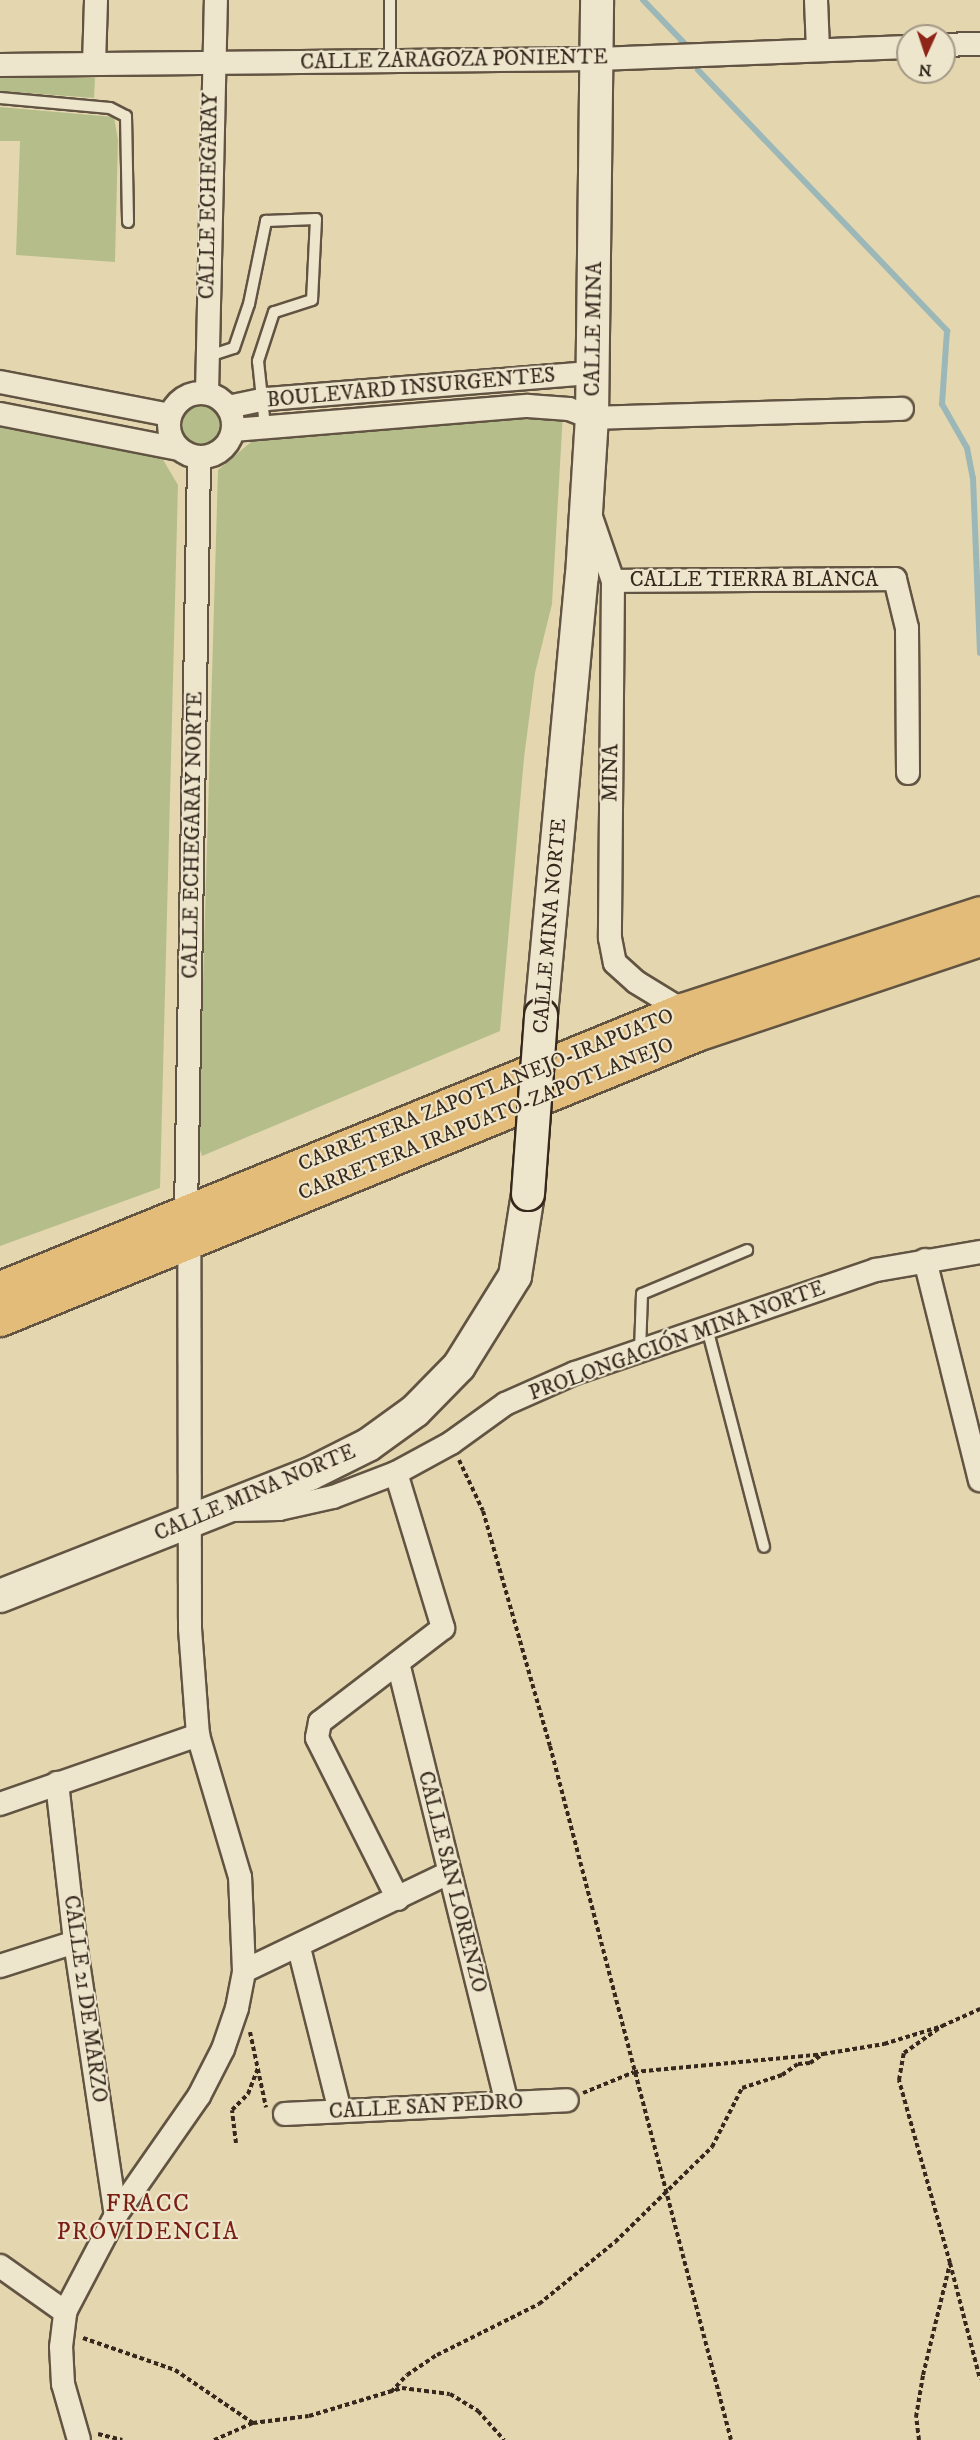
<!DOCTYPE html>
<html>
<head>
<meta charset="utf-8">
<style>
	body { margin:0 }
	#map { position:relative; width:980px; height:2440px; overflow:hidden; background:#e4d7b0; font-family:"IM FELL DW Pica",serif }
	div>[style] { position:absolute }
	.green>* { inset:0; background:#b5be8b }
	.round { border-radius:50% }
	.stream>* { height:6px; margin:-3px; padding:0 3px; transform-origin:3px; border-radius:3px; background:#9bb7b7 }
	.path>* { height:4px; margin-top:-2px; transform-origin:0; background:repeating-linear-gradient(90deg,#36281d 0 4.5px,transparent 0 7.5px) }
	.roads { filter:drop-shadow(2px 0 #625442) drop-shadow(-2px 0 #625442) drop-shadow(0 2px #625442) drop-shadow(0 -2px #625442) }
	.lane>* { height:10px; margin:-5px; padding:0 5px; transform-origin:5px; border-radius:5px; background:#ede5cc }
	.street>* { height:22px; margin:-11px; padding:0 11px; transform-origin:11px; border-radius:11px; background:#ede5cc }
	.street>.ring { margin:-11px; padding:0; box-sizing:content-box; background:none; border:22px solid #ede5cc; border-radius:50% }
	.secondary>* { height:32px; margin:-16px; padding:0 16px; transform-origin:16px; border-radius:16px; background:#ede5cc }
	.highway>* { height:33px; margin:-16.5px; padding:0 16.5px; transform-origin:16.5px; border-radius:16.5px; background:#e2bc78 }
	.bridges { filter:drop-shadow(2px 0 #36281d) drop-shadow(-2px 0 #36281d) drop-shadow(0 2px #36281d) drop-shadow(0 -2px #36281d) }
	.secondary-bridge>* { height:32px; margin:-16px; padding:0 16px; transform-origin:16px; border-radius:16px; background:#ede5cc }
	span { translate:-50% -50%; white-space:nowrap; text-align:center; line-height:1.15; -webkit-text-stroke:4.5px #ede5cc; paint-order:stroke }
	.street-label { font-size:21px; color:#36281d }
	.quarter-label { font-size:24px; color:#7a1f14; letter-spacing:1.5px }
	.north { position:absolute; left:896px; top:24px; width:60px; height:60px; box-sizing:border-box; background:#ede5cc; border:2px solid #a49986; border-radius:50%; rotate:183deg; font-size:16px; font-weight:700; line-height:24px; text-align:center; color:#36281d }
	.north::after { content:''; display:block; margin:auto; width:21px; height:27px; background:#8f2418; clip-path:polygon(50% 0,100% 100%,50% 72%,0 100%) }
</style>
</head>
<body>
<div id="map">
	<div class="green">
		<div style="clip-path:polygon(0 78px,95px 78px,94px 98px,0 91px)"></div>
		<div style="clip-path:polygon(0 107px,114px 117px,118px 140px,115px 262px,16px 255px,20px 141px,0 141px)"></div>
		<div class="round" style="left:174px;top:398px;width:52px;height:52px"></div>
		<div style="clip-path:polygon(563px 413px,552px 604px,535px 673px,524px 758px,500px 1031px,202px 1156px,199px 1147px,201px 1051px,218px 470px,257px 437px)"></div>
		<div style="clip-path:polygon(0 424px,162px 458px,178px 485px,160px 1188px,0 1246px)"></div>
	</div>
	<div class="stream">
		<div style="left:643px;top:0;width:61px;rotate:46.3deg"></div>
		<div style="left:698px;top:70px;width:361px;rotate:46.3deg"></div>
		<div style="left:947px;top:331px;width:73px;rotate:93.9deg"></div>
		<div style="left:942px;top:404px;width:51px;rotate:60.4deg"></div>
		<div style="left:967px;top:448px;width:31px;rotate:79deg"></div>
		<div style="left:973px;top:478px;width:175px;rotate:87.7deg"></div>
	</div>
	<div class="path">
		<div style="left:459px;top:1460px;width:56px;rotate:64.8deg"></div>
		<div style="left:483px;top:1511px;width:244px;rotate:74.1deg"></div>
		<div style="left:550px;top:1746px;width:717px;rotate:75.38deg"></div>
		<div style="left:250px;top:2032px;width:77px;rotate:78deg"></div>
		<div style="left:583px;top:2093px;width:55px;rotate:-22.4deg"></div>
		<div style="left:634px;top:2072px;width:190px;rotate:-5.4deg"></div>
		<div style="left:823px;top:2054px;width:62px;rotate:-9.3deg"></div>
		<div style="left:884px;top:2044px;width:58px;rotate:-17.2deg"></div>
		<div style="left:236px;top:2143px;width:33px;rotate:-97deg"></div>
		<div style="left:232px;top:2110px;width:23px;rotate:-45deg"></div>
		<div style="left:248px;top:2094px;width:28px;rotate:-69deg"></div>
		<div style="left:950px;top:2263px;width:120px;rotate:75.5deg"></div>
		<div style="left:83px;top:2338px;width:97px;rotate:19.2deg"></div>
		<div style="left:175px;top:2370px;width:94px;rotate:34.2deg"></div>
		<div style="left:391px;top:2392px;width:23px;rotate:-47deg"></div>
		<div style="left:407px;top:2375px;width:36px;rotate:-34deg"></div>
		<div style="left:437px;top:2355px;width:114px;rotate:-26.6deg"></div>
		<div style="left:539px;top:2304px;width:98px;rotate:-39.2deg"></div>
		<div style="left:615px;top:2242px;width:136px;rotate:-44.4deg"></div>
		<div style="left:712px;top:2147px;width:66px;rotate:-63deg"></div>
		<div style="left:742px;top:2088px;width:42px;rotate:-18deg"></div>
		<div style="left:782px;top:2075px;width:19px;rotate:-35deg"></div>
		<div style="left:798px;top:2064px;width:12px;rotate:-5deg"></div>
		<div style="left:810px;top:2063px;width:16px;rotate:-35deg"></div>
		<div style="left:98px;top:2434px;width:25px;rotate:14deg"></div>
		<div style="left:214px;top:2440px;width:43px;rotate:-23.6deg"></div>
		<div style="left:253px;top:2423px;width:56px;rotate:-7.1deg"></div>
		<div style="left:309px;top:2416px;width:97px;rotate:-16.8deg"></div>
		<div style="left:402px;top:2388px;width:48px;rotate:7.1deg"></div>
		<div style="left:450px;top:2394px;width:33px;rotate:31deg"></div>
		<div style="left:478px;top:2411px;width:39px;rotate:48deg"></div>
		<div style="left:919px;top:2440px;width:23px;rotate:-97deg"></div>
		<div style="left:916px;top:2417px;width:43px;rotate:-80.5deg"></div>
		<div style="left:923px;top:2375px;width:115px;rotate:-76.4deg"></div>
		<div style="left:950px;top:2263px;width:190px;rotate:-105.6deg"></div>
		<div style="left:899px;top:2080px;width:27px;rotate:-80deg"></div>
		<div style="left:904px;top:2053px;width:47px;rotate:-35.4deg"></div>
		<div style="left:942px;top:2026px;width:42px;rotate:-24.1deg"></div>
	</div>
	<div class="roads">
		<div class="lane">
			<div style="left:390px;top:0;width:60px;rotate:90deg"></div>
			<div style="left:0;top:98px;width:110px;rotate:5.2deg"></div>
			<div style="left:110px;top:108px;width:18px;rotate:27deg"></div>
			<div style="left:126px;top:116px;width:106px;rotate:88.9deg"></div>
			<div style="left:206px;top:357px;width:29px;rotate:-18deg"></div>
			<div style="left:234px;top:348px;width:46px;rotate:-71.2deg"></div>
			<div style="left:249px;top:304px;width:85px;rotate:-78.4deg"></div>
			<div style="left:266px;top:221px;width:50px;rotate:-2.3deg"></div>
			<div style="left:316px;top:219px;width:81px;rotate:92.8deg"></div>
			<div style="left:312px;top:300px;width:40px;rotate:162deg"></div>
			<div style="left:274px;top:312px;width:52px;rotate:108.1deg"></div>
			<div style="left:258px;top:361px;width:66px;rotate:83.9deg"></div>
			<div style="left:707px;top:1328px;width:226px;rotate:75.4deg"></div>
			<div style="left:640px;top:1351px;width:57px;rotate:-88deg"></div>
			<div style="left:642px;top:1294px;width:114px;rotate:-22.7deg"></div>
		</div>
		<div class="street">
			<div style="left:816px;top:0;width:49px;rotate:87.7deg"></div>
			<div style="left:944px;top:45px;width:36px;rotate:-2deg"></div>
			<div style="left:94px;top:64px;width:64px;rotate:-88.2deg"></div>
			<div style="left:0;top:65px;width:598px;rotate:-0.57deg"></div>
			<div style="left:598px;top:59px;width:310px;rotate:-2.2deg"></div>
			<div style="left:0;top:382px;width:173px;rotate:11deg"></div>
			<div style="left:207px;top:393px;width:393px;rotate:-88.7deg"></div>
			<div class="ring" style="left:169px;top:393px;width:42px;height:42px"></div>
			<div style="left:228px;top:407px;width:40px;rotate:-12deg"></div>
			<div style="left:267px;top:399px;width:327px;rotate:-4.6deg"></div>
			<div style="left:0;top:414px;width:182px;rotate:11.1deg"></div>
			<div style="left:233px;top:430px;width:296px;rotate:-4.7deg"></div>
			<div style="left:528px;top:406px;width:41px;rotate:4.2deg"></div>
			<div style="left:569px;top:409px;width:25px;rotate:21deg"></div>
			<div style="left:592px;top:418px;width:310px;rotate:-1.7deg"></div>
			<div style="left:590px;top:514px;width:71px;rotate:71.1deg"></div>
			<div style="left:613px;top:581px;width:357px;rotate:90.5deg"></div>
			<div style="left:610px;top:938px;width:25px;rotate:79deg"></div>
			<div style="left:615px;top:963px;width:28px;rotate:42deg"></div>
			<div style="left:636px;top:982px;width:54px;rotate:31.3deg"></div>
			<div style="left:613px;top:581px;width:282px;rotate:-0.4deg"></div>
			<div style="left:895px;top:579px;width:50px;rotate:76.2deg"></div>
			<div style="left:907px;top:628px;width:145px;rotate:89.6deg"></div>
			<div style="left:186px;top:1213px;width:756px;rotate:-89.01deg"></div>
			<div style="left:925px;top:1260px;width:227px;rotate:76deg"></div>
			<div style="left:396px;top:1473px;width:162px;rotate:73.1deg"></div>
			<div style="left:443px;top:1628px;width:155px;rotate:142.6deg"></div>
			<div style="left:320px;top:1722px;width:16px;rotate:101deg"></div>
			<div style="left:317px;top:1738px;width:180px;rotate:63.3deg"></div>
			<div style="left:233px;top:1510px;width:46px;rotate:-1.2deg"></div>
			<div style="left:279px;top:1509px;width:55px;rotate:-12.5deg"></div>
			<div style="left:333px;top:1497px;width:67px;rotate:-20.9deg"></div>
			<div style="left:396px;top:1473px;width:63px;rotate:-28.6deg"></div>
			<div style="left:451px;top:1443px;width:67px;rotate:-35.8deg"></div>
			<div style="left:505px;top:1404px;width:77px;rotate:-23.9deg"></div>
			<div style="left:575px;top:1373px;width:318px;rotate:-18.9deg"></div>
			<div style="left:876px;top:1270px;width:106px;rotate:-9.8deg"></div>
			<div style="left:398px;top:1663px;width:452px;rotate:76.1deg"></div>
			<div style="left:57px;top:1783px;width:160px;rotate:83.5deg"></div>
			<div style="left:75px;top:1942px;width:276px;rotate:81.5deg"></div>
			<div style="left:0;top:1804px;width:210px;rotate:-19.2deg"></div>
			<div style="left:299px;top:1948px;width:168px;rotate:75.9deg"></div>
			<div style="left:0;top:1966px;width:79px;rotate:-17.7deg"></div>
			<div style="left:244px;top:1971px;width:227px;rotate:-25.6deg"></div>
			<div style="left:285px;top:2114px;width:282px;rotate:-2.8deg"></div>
			<div style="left:0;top:2266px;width:80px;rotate:35.3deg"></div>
			<div style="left:79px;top:2440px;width:58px;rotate:-105.9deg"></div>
			<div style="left:63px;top:2384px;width:37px;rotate:-93deg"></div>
			<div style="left:61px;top:2347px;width:35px;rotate:-83deg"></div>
			<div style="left:65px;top:2312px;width:110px;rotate:-62.3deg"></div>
			<div style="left:116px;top:2215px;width:145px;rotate:-55.1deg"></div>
			<div style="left:199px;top:2096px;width:53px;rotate:-62.9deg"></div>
			<div style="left:223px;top:2049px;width:43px;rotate:-71.1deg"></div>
			<div style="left:237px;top:2008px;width:38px;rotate:-79deg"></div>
			<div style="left:244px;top:1971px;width:94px;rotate:-92.4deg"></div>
			<div style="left:240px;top:1877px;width:148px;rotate:-106.5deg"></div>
			<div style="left:198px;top:1735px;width:107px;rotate:-94.3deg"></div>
			<div style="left:190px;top:1628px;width:388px;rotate:-90.1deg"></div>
		</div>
		<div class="secondary">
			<div style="left:541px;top:1015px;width:441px;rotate:-84.7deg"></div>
			<div style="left:582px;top:576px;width:158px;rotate:-86.4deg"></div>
			<div style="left:592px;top:418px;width:418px;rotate:-89.3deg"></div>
			<div style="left:0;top:1596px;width:333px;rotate:-21.5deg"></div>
			<div style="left:310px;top:1474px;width:65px;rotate:-26.6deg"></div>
			<div style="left:368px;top:1445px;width:58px;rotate:-35.9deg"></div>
			<div style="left:415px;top:1411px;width:63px;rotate:-45.6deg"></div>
			<div style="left:459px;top:1366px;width:106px;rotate:-58.1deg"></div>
			<div style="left:515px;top:1276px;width:83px;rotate:-81deg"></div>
		</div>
		<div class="highway">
			<div style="left:0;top:1288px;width:736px;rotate:-22.18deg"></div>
			<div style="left:682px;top:1010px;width:313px;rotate:-18deg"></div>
			<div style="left:0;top:1319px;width:755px;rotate:-22.25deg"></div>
			<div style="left:699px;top:1033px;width:296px;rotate:-18.5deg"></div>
		</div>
	</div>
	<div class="bridges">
		<div class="secondary-bridge">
			<div style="left:528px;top:1194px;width:179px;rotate:-85.8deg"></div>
		</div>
	</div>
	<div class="street-label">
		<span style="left:454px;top:60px;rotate:-1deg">CALLE ZARAGOZA PONIENTE</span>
		<span style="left:209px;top:196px;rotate:-89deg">CALLE ECHEGARAY</span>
		<span style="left:594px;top:329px;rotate:-89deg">CALLE MINA</span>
		<span style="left:411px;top:388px;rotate:-5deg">BOULEVARD INSURGENTES</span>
		<span style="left:754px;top:580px">CALLE TIERRA BLANCA</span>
		<span style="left:611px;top:773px;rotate:-89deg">MINA</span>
		<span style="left:193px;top:835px;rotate:-89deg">CALLE ECHEGARAY NORTE</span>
		<span style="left:550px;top:926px;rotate:-85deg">CALLE MINA NORTE</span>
		<span style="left:486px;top:1090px;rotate:-22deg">CARRETERA ZAPOTLANEJO-IRAPUATO</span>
		<span style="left:486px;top:1119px;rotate:-22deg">CARRETERA IRAPUATO-ZAPOTLANEJO</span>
		<span style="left:677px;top:1341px;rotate:-20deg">PROLONGACIÓN MINA NORTE</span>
		<span style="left:255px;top:1493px;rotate:-23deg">CALLE MINA NORTE</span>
		<span style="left:452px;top:1882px;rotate:76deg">CALLE SAN LORENZO</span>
		<span style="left:85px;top:1999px;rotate:82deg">CALLE 21 DE MARZO</span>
		<span style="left:426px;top:2107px;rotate:-3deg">CALLE SAN PEDRO</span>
	</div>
	<div class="quarter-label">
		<span style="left:148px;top:2219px">FRACC<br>PROVIDENCIA</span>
	</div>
	<div class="north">N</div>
</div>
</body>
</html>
